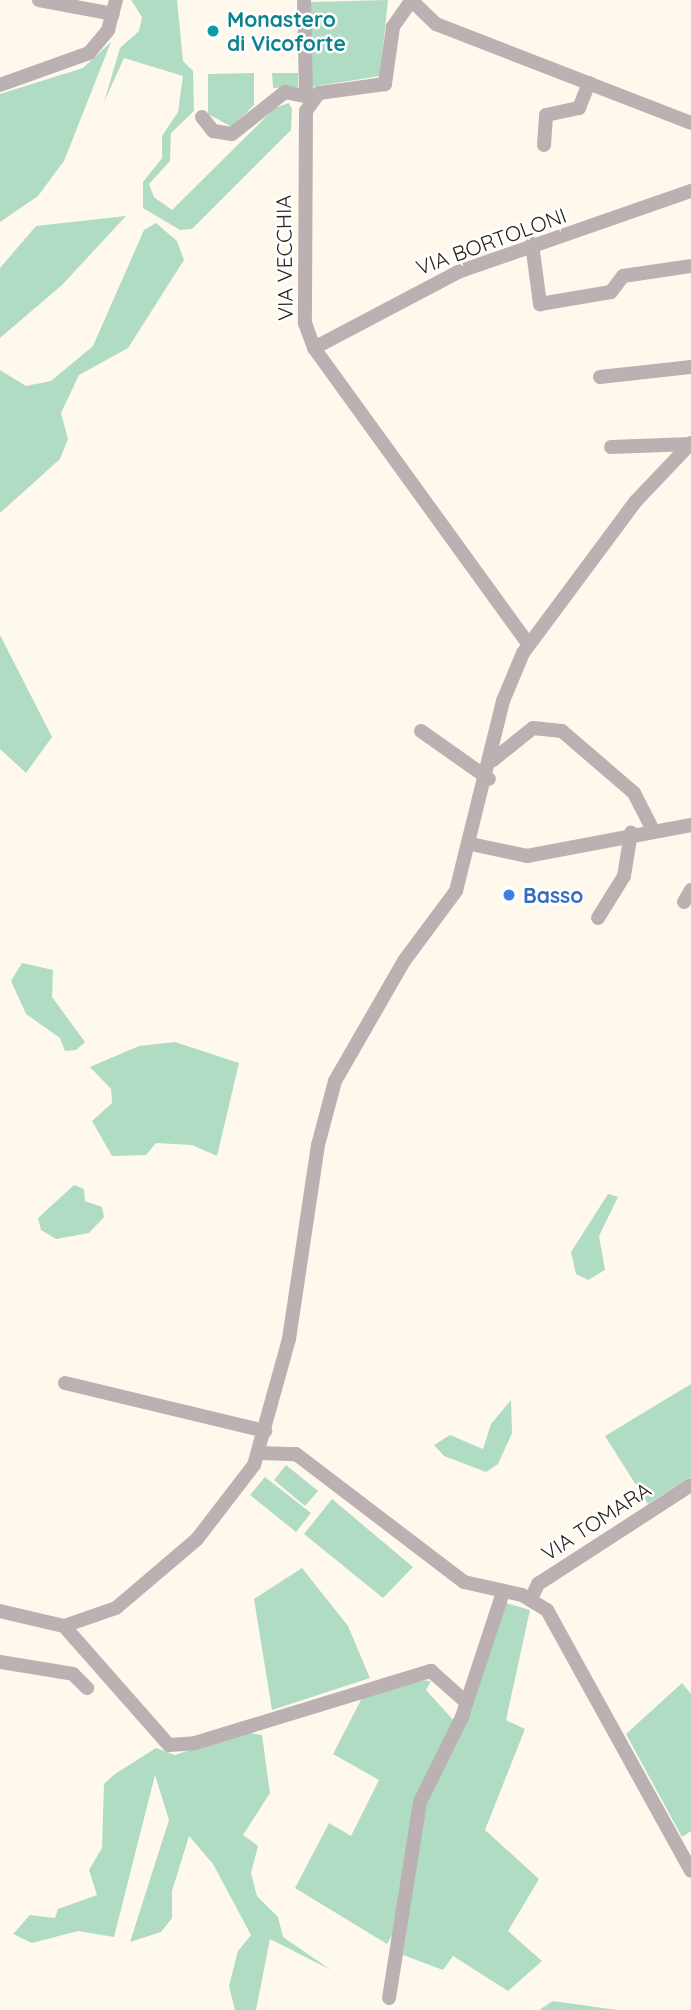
<!DOCTYPE html>
<html>
<head>
<meta charset="utf-8">
<style>
	body { margin:0 }
	#map { position:relative; width:691px; height:2010px; overflow:hidden; background:#fff9ed; font-family:Quicksand,sans-serif }
	div>[style] { position:absolute }
	.green>* { inset:0; background:#b0dcc4 }
	.minor>* { height:14px; margin:-7px; padding:0 7px; transform-origin:7px; border-radius:7px; background:#bcb1b2 }
	.dots>* { width:19px; height:19px; translate:-50% -50%; box-sizing:border-box; border:4px solid #fff; border-radius:50% }
	span { translate:-50% -50%; white-space:nowrap; text-align:center; line-height:1.15; -webkit-text-stroke:5px #fff; paint-order:stroke }
	.culture-label { font-size:21px; color:#0d838f; font-weight:700 }
	.left { translate:0 -50%; text-align:left }
	.street-label { font-size:21px; color:#29251e }
	.shop-label { font-size:21px; color:#366cbe; font-weight:700 }
</style>
</head>
<body>
<div id="map">
	<div class="green">
		<div style="clip-path:polygon(131px 0,177px 0,183px 61px,193px 71px,194px 111px,171px 133px,170px 161px,149px 184px,154px 197px,172px 210px,275px 108px,289px 103px,292px 109px,291px 130px,192px 229px,180px 230px,143px 208px,143px 182px,162px 158px,162px 136px,178px 112px,183px 76px,124px 58px,104px 102px,120px 48px,139px 31px,142px 17px)"></div>
		<div style="clip-path:polygon(388px 0,380px 76px,311px 87px,310px 2px)"></div>
		<div style="clip-path:polygon(111px 42px,64px 161px,38px 196px,0 222px,0 94px,83px 68px)"></div>
		<div style="clip-path:polygon(254px 73px,254px 105px,232px 127px,208px 114px,208px 74px)"></div>
		<div style="clip-path:polygon(272px 73px,298px 73px,298px 87px,273px 88px)"></div>
		<div style="clip-path:polygon(126px 216px,62px 285px,0 338px,0 268px,36px 226px)"></div>
		<div style="clip-path:polygon(156px 223px,177px 241px,184px 260px,128px 348px,79px 375px,61px 413px,68px 439px,60px 459px,0 513px,0 370px,26px 386px,51px 381px,93px 346px,144px 230px)"></div>
		<div style="clip-path:polygon(0 635px,52px 737px,26px 773px,0 749px)"></div>
		<div style="clip-path:polygon(22px 963px,53px 970px,52px 997px,85px 1042px,76px 1050px,65px 1051px,60px 1038px,26px 1014px,11px 981px)"></div>
		<div style="clip-path:polygon(175px 1042px,239px 1063px,217px 1156px,192px 1145px,156px 1143px,146px 1155px,112px 1156px,92px 1121px,112px 1103px,111px 1089px,90px 1067px,139px 1046px)"></div>
		<div style="clip-path:polygon(74px 1185px,84px 1189px,85px 1201px,102px 1207px,104px 1217px,89px 1233px,56px 1239px,41px 1230px,38px 1218px)"></div>
		<div style="clip-path:polygon(608px 1194px,618px 1197px,599px 1236px,605px 1270px,588px 1280px,576px 1274px,571px 1252px)"></div>
		<div style="clip-path:polygon(691px 1384px,691px 1477px,648px 1504px,605px 1436px)"></div>
		<div style="clip-path:polygon(511px 1400px,512px 1433px,498px 1464px,486px 1472px,444px 1456px,434px 1445px,450px 1435px,483px 1449px,491px 1424px)"></div>
		<div style="clip-path:polygon(286px 1465px,318px 1491px,305px 1506px,274px 1480px)"></div>
		<div style="clip-path:polygon(265px 1477px,311px 1513px,296px 1532px,250px 1495px)"></div>
		<div style="clip-path:polygon(332px 1499px,413px 1567px,383px 1598px,304px 1534px)"></div>
		<div style="clip-path:polygon(302px 1568px,348px 1626px,370px 1678px,272px 1710px,254px 1599px)"></div>
		<div style="clip-path:polygon(506px 1603px,530px 1610px,506px 1720px,525px 1729px,485px 1830px,539px 1879px,508px 1931px,542px 1961px,508px 1991px,453px 1956px,443px 1970px,403px 1955px,425px 1803px,472px 1709px)"></div>
		<div style="clip-path:polygon(420px 1680px,431px 1681px,426px 1690px,455px 1722px,423px 1784px,397px 1927px,387px 1944px,295px 1888px,329px 1823px,351px 1836px,379px 1780px,333px 1754px,364px 1694px)"></div>
		<div style="clip-path:polygon(682px 1683px,691px 1694px,691px 1831px,682px 1837px,626px 1734px)"></div>
		<div style="clip-path:polygon(243px 1732px,262px 1735px,270px 1793px,243px 1835px,258px 1846px,251px 1873px,257px 1896px,278px 1917px,283px 1937px,331px 1970px,270px 1939px,256px 2010px,235px 2010px,229px 1986px,238px 1951px,251px 1935px,213px 1864px,189px 1836px,172px 1891px,172px 1918px,161px 1932px,130px 1942px,169px 1820px,155px 1775px,114px 1937px,78px 1931px,32px 1943px,13px 1934px,30px 1915px,55px 1918px,58px 1909px,97px 1895px,89px 1870px,102px 1848px,104px 1784px,115px 1774px,156px 1748px,175px 1755px)"></div>
		<div style="clip-path:polygon(553px 2001px,617px 2010px,539px 2010px)"></div>
	</div>
	<div class="minor">
		<div style="left:39px;top:0;width:75px;rotate:10.7deg"></div>
		<div style="left:304px;top:0;width:92px;rotate:88.8deg"></div>
		<div style="left:411px;top:0;width:35px;rotate:44deg"></div>
		<div style="left:436px;top:24px;width:274px;rotate:21.2deg"></div>
		<div style="left:411px;top:1px;width:32px;rotate:125deg"></div>
		<div style="left:393px;top:27px;width:58px;rotate:98deg"></div>
		<div style="left:385px;top:84px;width:67px;rotate:172.2deg"></div>
		<div style="left:319px;top:93px;width:22px;rotate:126deg"></div>
		<div style="left:306px;top:111px;width:212px;rotate:90.3deg"></div>
		<div style="left:305px;top:323px;width:27px;rotate:70deg"></div>
		<div style="left:314px;top:348px;width:365px;rotate:54.1deg"></div>
		<div style="left:0;top:85px;width:95px;rotate:-19.8deg"></div>
		<div style="left:89px;top:53px;width:30px;rotate:-50deg"></div>
		<div style="left:108px;top:30px;width:31px;rotate:-75deg"></div>
		<div style="left:202px;top:117px;width:18px;rotate:52deg"></div>
		<div style="left:213px;top:131px;width:19px;rotate:9deg"></div>
		<div style="left:232px;top:134px;width:68px;rotate:-38.4deg"></div>
		<div style="left:285px;top:92px;width:30px;rotate:12deg"></div>
		<div style="left:544px;top:145px;width:30px;rotate:-86deg"></div>
		<div style="left:546px;top:115px;width:34px;rotate:-12deg"></div>
		<div style="left:579px;top:108px;width:27px;rotate:-68deg"></div>
		<div style="left:532px;top:244px;width:61px;rotate:82.4deg"></div>
		<div style="left:540px;top:304px;width:72px;rotate:-9.6deg"></div>
		<div style="left:611px;top:292px;width:20px;rotate:-53deg"></div>
		<div style="left:623px;top:276px;width:69px;rotate:-8.4deg"></div>
		<div style="left:314px;top:348px;width:163px;rotate:-27.8deg"></div>
		<div style="left:458px;top:272px;width:247px;rotate:-19.2deg"></div>
		<div style="left:600px;top:377px;width:92px;rotate:-6.3deg"></div>
		<div style="left:611px;top:447px;width:80px;rotate:-2.1deg"></div>
		<div style="left:421px;top:731px;width:83px;rotate:35.2deg"></div>
		<div style="left:493px;top:760px;width:51px;rotate:-38.7deg"></div>
		<div style="left:533px;top:728px;width:29px;rotate:6deg"></div>
		<div style="left:562px;top:731px;width:95px;rotate:40.7deg"></div>
		<div style="left:634px;top:793px;width:39px;rotate:63deg"></div>
		<div style="left:471px;top:844px;width:57px;rotate:12.1deg"></div>
		<div style="left:527px;top:856px;width:167px;rotate:-10.7deg"></div>
		<div style="left:684px;top:902px;width:14px;rotate:-60deg"></div>
		<div style="left:598px;top:918px;width:49px;rotate:-58.2deg"></div>
		<div style="left:624px;top:876px;width:44px;rotate:-80.8deg"></div>
		<div style="left:65px;top:1383px;width:206px;rotate:13.5deg"></div>
		<div style="left:260px;top:1453px;width:36px;rotate:2deg"></div>
		<div style="left:296px;top:1454px;width:211px;rotate:37.3deg"></div>
		<div style="left:464px;top:1582px;width:59px;rotate:12.6deg"></div>
		<div style="left:522px;top:1595px;width:29px;rotate:31deg"></div>
		<div style="left:547px;top:1610px;width:298px;rotate:61.1deg"></div>
		<div style="left:531px;top:1599px;width:17px;rotate:-65deg"></div>
		<div style="left:538px;top:1584px;width:182px;rotate:-32.9deg"></div>
		<div style="left:0;top:1611px;width:66px;rotate:13.2deg"></div>
		<div style="left:64px;top:1626px;width:55px;rotate:-19.1deg"></div>
		<div style="left:116px;top:1608px;width:106px;rotate:-40.4deg"></div>
		<div style="left:197px;top:1539px;width:93px;rotate:-52.4deg"></div>
		<div style="left:254px;top:1465px;width:131px;rotate:-74.5deg"></div>
		<div style="left:289px;top:1339px;width:196px;rotate:-81.5deg"></div>
		<div style="left:318px;top:1145px;width:66px;rotate:-75.1deg"></div>
		<div style="left:335px;top:1081px;width:138px;rotate:-60.1deg"></div>
		<div style="left:404px;top:961px;width:87px;rotate:-53.4deg"></div>
		<div style="left:456px;top:891px;width:196px;rotate:-76.1deg"></div>
		<div style="left:503px;top:701px;width:52px;rotate:-67.4deg"></div>
		<div style="left:523px;top:653px;width:189px;rotate:-53.4deg"></div>
		<div style="left:636px;top:501px;width:80px;rotate:-46.5deg"></div>
		<div style="left:64px;top:1626px;width:159px;rotate:48.6deg"></div>
		<div style="left:169px;top:1745px;width:26px;rotate:-4deg"></div>
		<div style="left:195px;top:1743px;width:247px;rotate:-17deg"></div>
		<div style="left:431px;top:1671px;width:48px;rotate:41.6deg"></div>
		<div style="left:0;top:1662px;width:74px;rotate:9.3deg"></div>
		<div style="left:73px;top:1674px;width:20px;rotate:45deg"></div>
		<div style="left:389px;top:1998px;width:198px;rotate:-81deg"></div>
		<div style="left:420px;top:1802px;width:95px;rotate:-63.7deg"></div>
		<div style="left:462px;top:1717px;width:132px;rotate:-71.8deg"></div>
	</div>
	<div class="dots">
		<div style="left:213px;top:31px;background:#0f9aa8"></div>
		<div style="left:509px;top:895px;background:#3f7fe0"></div>
	</div>
	<div class="culture-label">
		<span class="left" style="left:227px;top:31px">Monastero<br>di Vicoforte</span>
	</div>
	<div class="street-label">
		<span style="left:491px;top:241px;rotate:-20deg">VIA BORTOLONI</span>
		<span style="left:284px;top:258px;rotate:-91deg">VIA VECCHIA</span>
		<span style="left:596px;top:1521px;rotate:-33deg">VIA TOMARA</span>
	</div>
	<div class="shop-label">
		<span class="left" style="left:523px;top:895px">Basso</span>
	</div>
</div>
</body>
</html>
